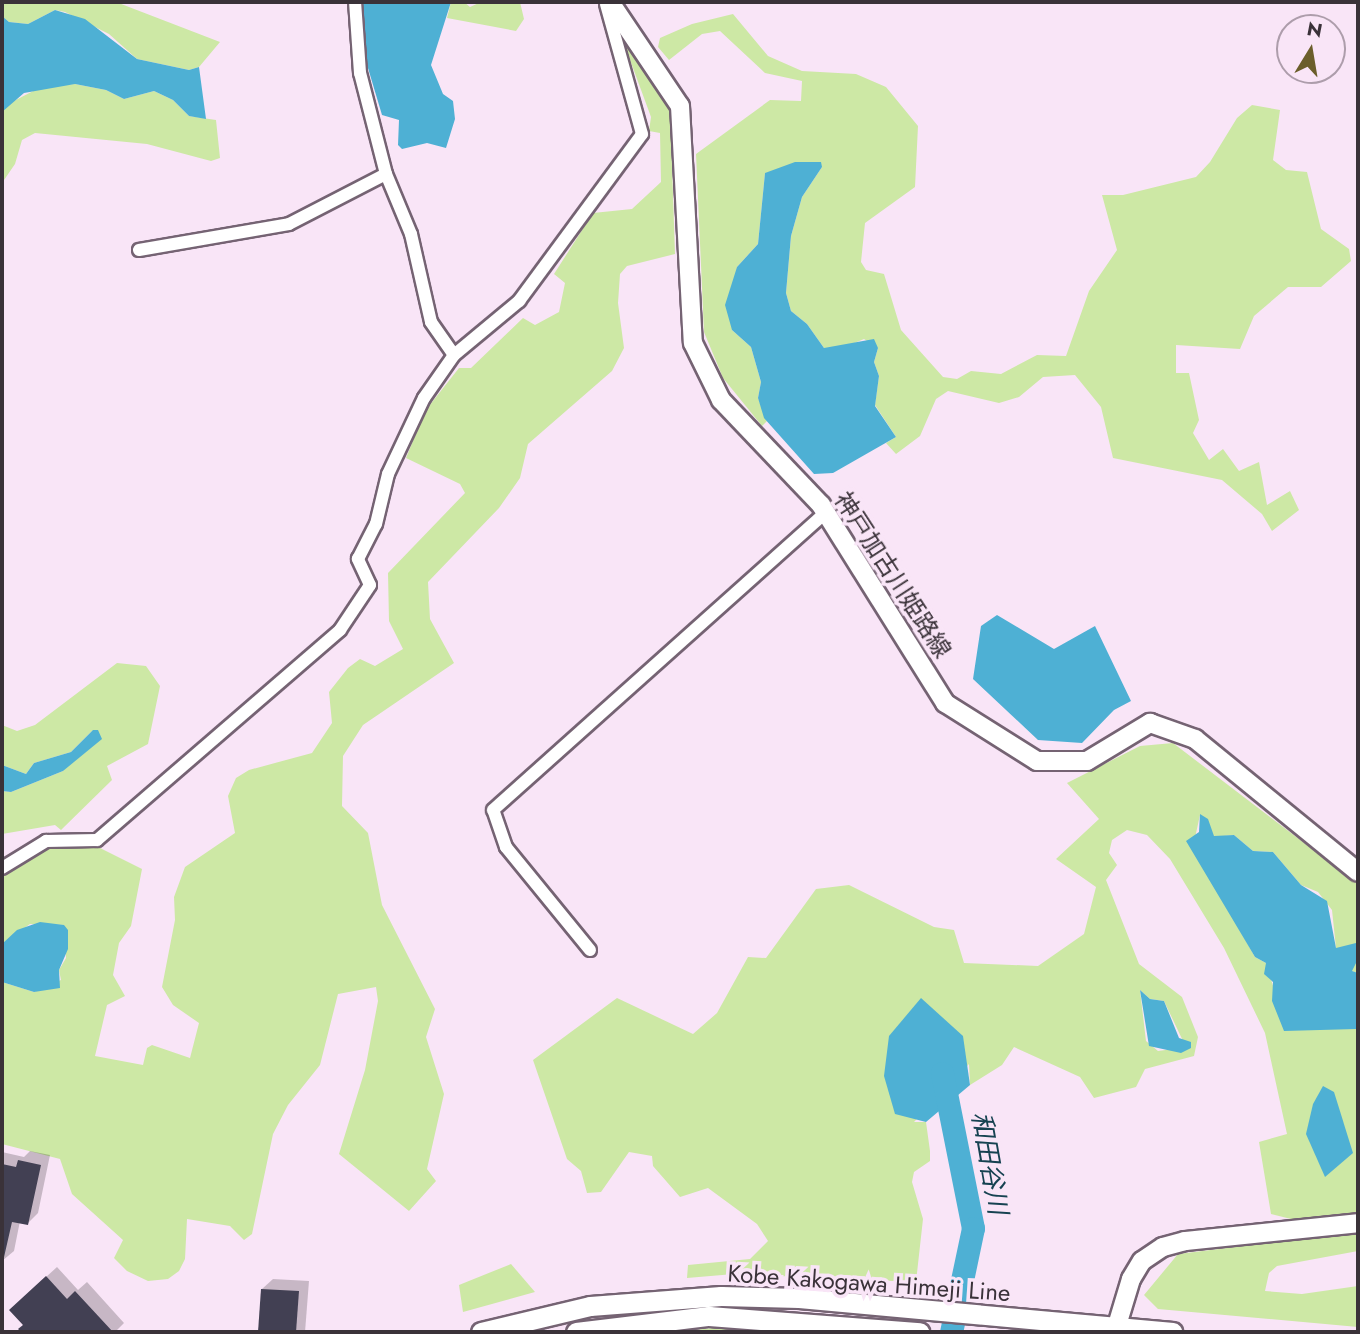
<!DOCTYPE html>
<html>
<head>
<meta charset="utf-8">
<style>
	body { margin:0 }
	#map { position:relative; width:1360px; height:1334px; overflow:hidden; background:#f9e5f7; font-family:Jost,"Noto Sans JP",sans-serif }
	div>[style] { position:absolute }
	.green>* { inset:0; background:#cde8a5 }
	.water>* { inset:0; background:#4eb0d4 }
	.shadow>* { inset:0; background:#0003 }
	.river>* { height:23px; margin:-11.5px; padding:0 11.5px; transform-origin:11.5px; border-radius:11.5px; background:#4eb0d4 }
	.building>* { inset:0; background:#424053 }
	.roads { filter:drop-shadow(2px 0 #756373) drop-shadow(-2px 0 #756373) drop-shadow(0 2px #756373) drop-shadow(0 -2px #756373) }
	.street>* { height:12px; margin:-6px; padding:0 6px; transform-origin:6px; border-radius:6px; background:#fff }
	.secondary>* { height:18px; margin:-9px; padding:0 9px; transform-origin:9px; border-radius:9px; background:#fff }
	.primary>* { height:19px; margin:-9.5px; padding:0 9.5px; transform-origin:9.5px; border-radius:9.5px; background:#fff }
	span { translate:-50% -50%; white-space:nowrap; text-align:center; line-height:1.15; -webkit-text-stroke:7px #f9e5f7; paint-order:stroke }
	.street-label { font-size:24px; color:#3a3239 }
	.water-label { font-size:26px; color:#164251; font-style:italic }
	.frame { position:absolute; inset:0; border:4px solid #3a3239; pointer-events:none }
	.north { position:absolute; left:1276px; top:14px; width:70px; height:70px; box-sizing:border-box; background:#f9e5f7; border:2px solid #ad9dab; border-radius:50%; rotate:11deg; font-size:19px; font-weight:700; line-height:28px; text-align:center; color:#3a3239 }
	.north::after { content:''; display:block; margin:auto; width:24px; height:32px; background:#6b5e2b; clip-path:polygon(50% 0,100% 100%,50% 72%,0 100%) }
</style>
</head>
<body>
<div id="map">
	<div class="green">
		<div style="clip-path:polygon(2px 2px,116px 2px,220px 42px,199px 67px,189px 70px,137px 59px,109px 34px,65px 12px,55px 10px,28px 24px,9px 22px,2px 16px)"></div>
		<div style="clip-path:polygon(451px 2px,464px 2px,470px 7px,481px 2px,520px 2px,524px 19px,516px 31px,447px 18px)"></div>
		<div style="clip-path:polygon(733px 14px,768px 56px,802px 71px,856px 74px,886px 87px,918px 126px,915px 187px,865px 223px,861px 262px,866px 270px,884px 274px,901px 330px,943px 377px,957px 379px,971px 371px,1001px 374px,1037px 355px,1066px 356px,1089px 291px,1117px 250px,1102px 195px,1123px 195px,1196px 177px,1210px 162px,1237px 118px,1252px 105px,1280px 110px,1273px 160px,1286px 170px,1307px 172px,1321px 229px,1349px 249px,1351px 261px,1321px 287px,1288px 287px,1254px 316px,1240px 349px,1176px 345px,1176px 373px,1189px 373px,1199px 420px,1193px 433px,1209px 460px,1223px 449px,1239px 471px,1259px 462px,1267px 505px,1290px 491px,1299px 510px,1272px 531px,1262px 514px,1222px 480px,1113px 458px,1101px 407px,1075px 375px,1043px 377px,1019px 397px,999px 403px,948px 391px,936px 399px,920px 436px,896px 454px,886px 443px,896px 437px,875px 405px,879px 376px,874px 362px,878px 348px,864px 339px,840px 349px,824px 348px,807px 324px,791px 311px,786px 293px,791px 236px,802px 197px,822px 167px,765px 173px,758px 244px,737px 267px,732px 330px,751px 347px,761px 382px,758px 398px,767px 421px,762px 426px,723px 378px,704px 332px,696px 154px,770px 100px,801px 101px,802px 81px,765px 73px,720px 31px,702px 34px,669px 60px,658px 47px,660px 38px,692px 24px)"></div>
		<div style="clip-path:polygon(630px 44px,670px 105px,675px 254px,627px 266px,620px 274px,618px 303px,624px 348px,612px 371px,528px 444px,520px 478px,499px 508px,428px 582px,430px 619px,454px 663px,363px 725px,343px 756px,342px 806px,368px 833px,382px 905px,435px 1009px,426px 1037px,444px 1094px,427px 1169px,436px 1181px,409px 1211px,339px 1154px,365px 1070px,378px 1001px,376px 987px,338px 994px,320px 1065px,288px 1105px,273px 1134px,252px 1234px,244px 1240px,230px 1226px,187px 1219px,185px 1259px,179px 1271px,168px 1279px,148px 1281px,127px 1271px,114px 1258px,123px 1240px,72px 1194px,60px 1159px,2px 1144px,2px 982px,34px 992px,61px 980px,59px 970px,66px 958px,64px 925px,30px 924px,2px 944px,2px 875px,47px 848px,58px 847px,100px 848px,142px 869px,131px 926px,119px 943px,113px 975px,125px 996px,107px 1005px,95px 1056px,143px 1065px,147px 1048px,152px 1045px,190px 1058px,199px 1023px,173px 1005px,162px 987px,175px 920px,174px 897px,185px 867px,235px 833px,228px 796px,236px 778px,249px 770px,312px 753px,332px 723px,329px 692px,348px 668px,360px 659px,375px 666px,403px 649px,389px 621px,388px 573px,465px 493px,460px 484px,406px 458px,425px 411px,459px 368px,471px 368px,523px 318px,535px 325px,559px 312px,565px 283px,554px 274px,593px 213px,632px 209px,661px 182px,660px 133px,649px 131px,651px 117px,626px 49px)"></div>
		<div style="clip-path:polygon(75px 84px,106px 90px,124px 99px,154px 91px,173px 100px,189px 116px,216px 120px,220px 158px,211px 161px,147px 144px,35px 133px,22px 140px,15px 164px,2px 183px,2px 112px,6px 105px,43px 86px)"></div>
		<div style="clip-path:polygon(117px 663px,146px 666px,160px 686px,148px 744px,107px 766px,112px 780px,61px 830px,55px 825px,2px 834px,2px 791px,11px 792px,63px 771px,93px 730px,71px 752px,34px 763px,26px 774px,2px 765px,2px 725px,17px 731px,35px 725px)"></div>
		<div style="clip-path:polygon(evenodd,1173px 743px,1358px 884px,1358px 973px,1351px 971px,1343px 948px,1336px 948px,1332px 910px,1318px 892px,1301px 885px,1273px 852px,1253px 851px,1234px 835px,1214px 837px,1200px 815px,1193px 847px,1255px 957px,1266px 963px,1274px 989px,1356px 1029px,1358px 1020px,1358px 1212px,1303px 1222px,1271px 1214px,1259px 1142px,1287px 1134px,1265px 1033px,1224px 948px,1170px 859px,1147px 835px,1127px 830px,1112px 840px,1109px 853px,1117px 865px,1106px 880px,1139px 964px,1182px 997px,1198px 1037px,1194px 1056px,1145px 1069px,1136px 1087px,1094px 1098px,1080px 1077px,1014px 1047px,1002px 1065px,970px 1085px,969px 1064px,914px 1122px,926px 1122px,930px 1151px,930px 1161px,914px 1172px,912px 1182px,923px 1219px,916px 1282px,734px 1274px,687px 1278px,688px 1265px,750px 1259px,768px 1241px,757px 1224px,708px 1188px,680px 1197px,653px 1166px,652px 1156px,629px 1152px,601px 1192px,587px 1193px,581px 1171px,567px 1159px,533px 1060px,617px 998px,693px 1034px,717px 1013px,748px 957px,766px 958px,816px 889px,849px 885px,934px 927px,954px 930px,964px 963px,1038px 966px,1084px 934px,1096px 887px,1056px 859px,1099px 819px,1067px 783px,1140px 746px,1173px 743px,1140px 990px,1150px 999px,1164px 1001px,1183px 1041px,1173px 1049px,1158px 1051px,1146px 1041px,1140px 990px)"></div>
		<div style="clip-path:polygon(1358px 1232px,1358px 1251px,1277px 1266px,1269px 1273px,1265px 1291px,1302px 1294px,1358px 1286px,1358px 1327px,1158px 1309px,1144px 1295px,1178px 1254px)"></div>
		<div style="clip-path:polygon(511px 1264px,535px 1292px,463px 1312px,459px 1285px)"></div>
		<div style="clip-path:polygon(722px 1327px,797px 1332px,674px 1332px)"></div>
	</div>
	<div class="water">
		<div style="clip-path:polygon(362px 2px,451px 2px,431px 65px,443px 94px,453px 101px,455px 119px,446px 148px,427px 143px,402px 149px,398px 145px,399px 120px,382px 115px,365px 58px)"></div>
		<div style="clip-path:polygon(55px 10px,85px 19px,137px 59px,189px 70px,199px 67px,206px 119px,189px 116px,173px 100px,154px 91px,124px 99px,106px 90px,75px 84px,24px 93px,2px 112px,2px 16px,9px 22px,28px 24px)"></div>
		<div style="clip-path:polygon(795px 162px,821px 162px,822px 167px,802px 197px,791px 236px,786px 293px,791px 311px,807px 324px,824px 348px,874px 339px,878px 348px,874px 362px,879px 376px,875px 406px,896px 437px,833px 473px,814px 474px,764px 418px,758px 398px,761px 382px,751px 347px,732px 330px,725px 305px,737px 267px,758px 244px,765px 173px)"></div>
		<div style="clip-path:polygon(997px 615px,1054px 649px,1095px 626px,1131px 701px,1114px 710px,1082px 743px,1038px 740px,973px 679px,981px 626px)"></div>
		<div style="clip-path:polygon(93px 730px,98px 730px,102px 739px,63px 771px,11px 792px,2px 791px,2px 765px,26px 774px,34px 763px,71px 752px)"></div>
		<div style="clip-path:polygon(1200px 814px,1208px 819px,1214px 836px,1234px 835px,1253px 851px,1273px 852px,1301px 885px,1327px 901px,1336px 948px,1356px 943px,1357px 961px,1352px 971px,1358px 973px,1356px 1029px,1284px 1031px,1272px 1001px,1273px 982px,1264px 974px,1266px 963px,1255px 957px,1186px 841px,1199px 832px)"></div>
		<div style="clip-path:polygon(40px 922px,64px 925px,68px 930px,68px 949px,59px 970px,60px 988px,34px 992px,2px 982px,2px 944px,17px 930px)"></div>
		<div style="clip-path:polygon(1140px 990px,1150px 999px,1164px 1001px,1179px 1038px,1191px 1042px,1191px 1048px,1181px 1053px,1149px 1046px)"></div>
		<div style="clip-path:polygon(921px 998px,963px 1036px,970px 1085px,926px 1122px,895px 1114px,884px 1076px,889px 1036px)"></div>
		<div style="clip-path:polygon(1323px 1086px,1334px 1092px,1353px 1153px,1325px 1177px,1306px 1134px,1313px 1104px)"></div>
	</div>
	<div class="shadow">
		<div style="clip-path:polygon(30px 1151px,50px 1155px,38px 1213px,28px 1223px,20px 1221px,14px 1251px,2px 1261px,2px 1152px,24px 1157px)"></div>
		<div style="clip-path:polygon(57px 1267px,78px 1290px,87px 1282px,124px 1323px,115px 1332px,23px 1332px,22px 1299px)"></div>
		<div style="clip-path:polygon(273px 1279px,309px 1281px,305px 1332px,259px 1332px,262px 1289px)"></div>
	</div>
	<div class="river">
		<div style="left:942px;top:1073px;width:158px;rotate:78.7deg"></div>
		<div style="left:973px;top:1228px;width:106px;rotate:101.9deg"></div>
	</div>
	<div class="building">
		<div style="clip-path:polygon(18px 1160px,41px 1165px,28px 1225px,12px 1222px,2px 1266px,2px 1164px,16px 1167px)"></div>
		<div style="clip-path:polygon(46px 1276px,67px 1299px,75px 1291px,113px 1332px,21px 1332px,18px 1329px,23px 1325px,9px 1310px)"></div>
		<div style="clip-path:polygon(261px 1289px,299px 1291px,296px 1332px,258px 1332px)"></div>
	</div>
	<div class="roads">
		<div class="street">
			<div style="left:139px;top:250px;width:152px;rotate:-9.8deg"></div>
			<div style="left:289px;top:224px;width:109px;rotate:-27.3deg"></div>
			<div style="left:454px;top:355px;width:85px;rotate:-39.7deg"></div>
			<div style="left:519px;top:301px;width:207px;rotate:-53.6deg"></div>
			<div style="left:642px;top:134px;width:135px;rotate:-105.5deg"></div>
			<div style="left:2px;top:868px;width:52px;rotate:-31.5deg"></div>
			<div style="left:46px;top:841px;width:51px;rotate:-1.1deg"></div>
			<div style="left:97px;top:840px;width:321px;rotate:-40.8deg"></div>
			<div style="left:340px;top:630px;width:54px;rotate:-56.3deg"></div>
			<div style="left:370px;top:585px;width:29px;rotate:-115deg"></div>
			<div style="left:358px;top:559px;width:39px;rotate:-63deg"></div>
			<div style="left:376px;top:524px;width:51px;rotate:-76.5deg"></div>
			<div style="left:388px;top:474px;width:84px;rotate:-64.7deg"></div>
			<div style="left:424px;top:398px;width:52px;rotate:-55.1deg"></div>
			<div style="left:454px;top:355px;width:40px;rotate:-124.9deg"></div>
			<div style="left:431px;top:322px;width:90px;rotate:-102.8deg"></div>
			<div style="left:411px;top:234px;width:65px;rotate:-112.6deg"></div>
			<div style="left:386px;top:174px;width:104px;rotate:-104.4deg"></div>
			<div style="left:360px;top:73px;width:71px;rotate:-94deg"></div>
			<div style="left:590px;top:950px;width:133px;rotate:-129.2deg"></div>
			<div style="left:506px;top:847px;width:39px;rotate:-109deg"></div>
			<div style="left:493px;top:810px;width:447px;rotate:-41.8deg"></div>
		</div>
		<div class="secondary">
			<div style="left:610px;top:2px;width:125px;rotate:56.1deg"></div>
			<div style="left:680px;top:106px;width:237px;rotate:86.9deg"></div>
			<div style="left:693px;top:343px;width:64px;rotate:63.8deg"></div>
			<div style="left:721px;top:400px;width:145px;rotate:46.4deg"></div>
			<div style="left:821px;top:505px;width:234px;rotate:57.9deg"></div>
			<div style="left:945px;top:703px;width:109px;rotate:32.2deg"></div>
			<div style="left:1037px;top:761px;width:50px"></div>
			<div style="left:1087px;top:761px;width:74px;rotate:-31.1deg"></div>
			<div style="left:1150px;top:723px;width:48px;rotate:19.6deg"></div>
			<div style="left:1195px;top:739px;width:210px;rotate:39.2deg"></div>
			<div style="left:1115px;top:1332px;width:55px;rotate:-73.2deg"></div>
			<div style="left:1131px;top:1279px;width:21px;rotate:-59deg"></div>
			<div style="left:1142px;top:1261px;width:25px;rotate:-34deg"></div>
			<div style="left:1163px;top:1247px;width:23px;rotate:-15deg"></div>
			<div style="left:1185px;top:1241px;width:174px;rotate:-5.9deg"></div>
		</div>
		<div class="primary">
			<div style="left:481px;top:1332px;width:112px;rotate:-13.4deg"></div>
			<div style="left:590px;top:1306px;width:131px;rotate:-4.4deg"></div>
			<div style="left:721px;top:1296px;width:78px;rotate:1.5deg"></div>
			<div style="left:799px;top:1298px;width:375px;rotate:5.2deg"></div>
			<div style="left:576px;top:1332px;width:134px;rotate:-6.9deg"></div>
			<div style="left:709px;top:1316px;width:211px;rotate:4.4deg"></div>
		</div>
	</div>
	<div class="street-label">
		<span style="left:893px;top:575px;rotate:57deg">神戸加古川姫路線</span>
		<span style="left:869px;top:1283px;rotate:4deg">Kobe Kakogawa Himeji Line</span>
	</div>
	<div class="water-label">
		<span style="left:989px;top:1163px;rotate:80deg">和田谷川</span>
	</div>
	<div class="frame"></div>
	<div class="north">N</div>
</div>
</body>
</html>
